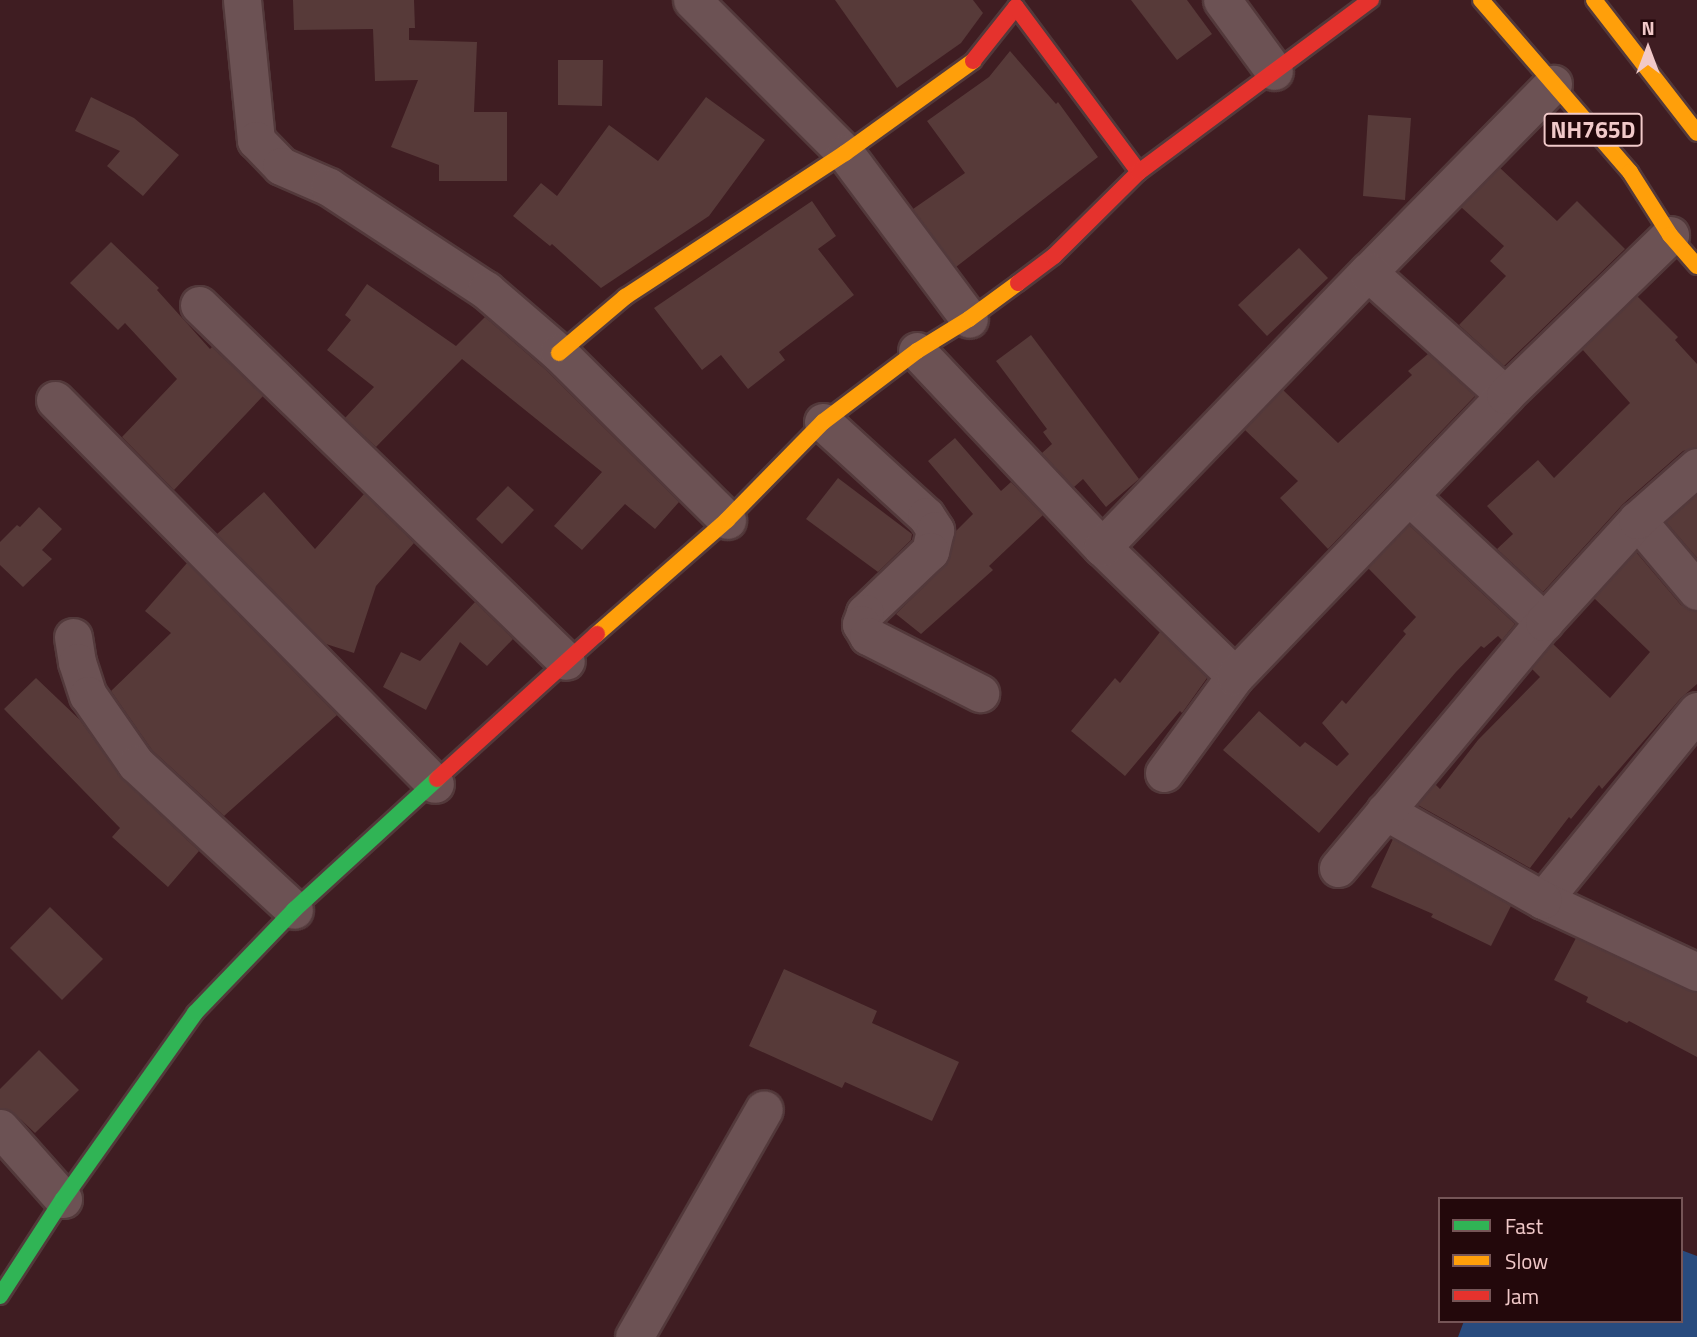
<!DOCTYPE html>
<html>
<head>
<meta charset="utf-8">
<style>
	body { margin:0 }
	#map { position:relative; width:1697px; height:1337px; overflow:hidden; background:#3f1d22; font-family:"Titillium Web",sans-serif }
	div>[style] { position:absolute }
	.water>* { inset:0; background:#294b7e }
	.building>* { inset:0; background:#573a39 }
	.roads { filter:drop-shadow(2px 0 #53393b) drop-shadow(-2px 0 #53393b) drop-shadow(0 2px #53393b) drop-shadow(0 -2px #53393b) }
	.street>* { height:37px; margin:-18.5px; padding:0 18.5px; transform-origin:18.5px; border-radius:18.5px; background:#6c5254 }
	.fast>* { height:16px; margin:-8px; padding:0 8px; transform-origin:8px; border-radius:8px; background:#30b455 }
	.slow>* { height:16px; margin:-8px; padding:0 8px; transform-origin:8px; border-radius:8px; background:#ff9f0a }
	.jam>* { height:16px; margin:-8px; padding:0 8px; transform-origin:8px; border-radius:8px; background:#e5322d }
	span { translate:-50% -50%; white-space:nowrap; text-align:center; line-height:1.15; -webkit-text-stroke:6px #23080b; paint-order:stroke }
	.shield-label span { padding:2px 5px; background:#23080b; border:2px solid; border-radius:5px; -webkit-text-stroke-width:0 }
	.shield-label { font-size:23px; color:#f1c9c9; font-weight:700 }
	.legend { position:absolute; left:1438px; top:1197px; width:245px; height:126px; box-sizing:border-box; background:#23080b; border:2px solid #755557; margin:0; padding:9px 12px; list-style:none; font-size:21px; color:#f1c9c9 }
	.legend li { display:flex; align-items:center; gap:14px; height:35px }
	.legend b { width:35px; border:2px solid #755557 }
	.north { position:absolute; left:1613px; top:14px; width:70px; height:70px; -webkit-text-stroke:5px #23080b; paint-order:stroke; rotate:0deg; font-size:19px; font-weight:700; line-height:28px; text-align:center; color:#f1c9c9 }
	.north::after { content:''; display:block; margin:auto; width:24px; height:32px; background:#f1c9c9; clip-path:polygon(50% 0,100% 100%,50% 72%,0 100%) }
</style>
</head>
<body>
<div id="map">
	<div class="water">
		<div style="clip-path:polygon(1681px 1250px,1697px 1256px,1697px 1337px,1458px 1337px,1464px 1321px,1681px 1321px)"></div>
	</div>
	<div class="building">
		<div style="clip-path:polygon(293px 0,414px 0,415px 28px,409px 28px,409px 40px,477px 42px,474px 112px,507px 112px,507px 181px,439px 181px,439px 165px,391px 147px,418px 80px,375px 81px,373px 29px,294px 30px)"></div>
		<div style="clip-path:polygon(835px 0,973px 0,983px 13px,961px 43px,897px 88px)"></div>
		<div style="clip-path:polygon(1131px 0,1187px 0,1212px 34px,1177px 60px)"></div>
		<div style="clip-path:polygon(1010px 51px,1056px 104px,1058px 102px,1098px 157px,956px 267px,913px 209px,965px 173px,927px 121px,989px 77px)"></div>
		<div style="clip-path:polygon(558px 60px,603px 60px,602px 106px,558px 105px)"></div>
		<div style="clip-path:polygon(91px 97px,134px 118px,179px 155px,143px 196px,107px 166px,120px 151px,75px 131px)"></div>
		<div style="clip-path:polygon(706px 97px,765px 140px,709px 216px,601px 288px,552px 244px,550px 246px,513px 216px,541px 183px,557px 196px,609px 125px,658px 161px)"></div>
		<div style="clip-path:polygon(1368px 115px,1411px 118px,1405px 200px,1363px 196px)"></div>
		<div style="clip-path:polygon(1500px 168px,1557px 221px,1577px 201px,1625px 249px,1504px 366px,1459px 325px,1506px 276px,1490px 261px,1504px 246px,1461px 207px)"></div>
		<div style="clip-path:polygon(812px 201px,836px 236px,818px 249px,854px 295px,779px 352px,785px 360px,748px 389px,721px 355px,702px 370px,654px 308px)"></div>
		<div style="clip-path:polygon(111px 242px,159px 288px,157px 290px,210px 349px,212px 347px,263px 396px,174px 490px,122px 437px,177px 379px,125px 323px,118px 330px,70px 283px)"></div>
		<div style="clip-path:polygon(1299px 248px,1328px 278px,1267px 336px,1238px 305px)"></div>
		<div style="clip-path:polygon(367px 284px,456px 346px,485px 317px,546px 370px,679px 502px,655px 529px,625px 504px,582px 550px,554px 526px,602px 472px,462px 359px,376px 447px,345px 418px,374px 387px,327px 350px,351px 320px,345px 315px)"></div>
		<div style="clip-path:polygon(1637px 296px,1678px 337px,1675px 340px,1697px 364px,1697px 447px,1683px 451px,1623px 504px,1543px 592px,1497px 549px,1513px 534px,1487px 506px,1538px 460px,1554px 478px,1630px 403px,1582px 349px)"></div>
		<div style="clip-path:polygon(1031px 335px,1139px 479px,1106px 507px,1083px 479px,1074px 487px,1042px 453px,1052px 444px,1043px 432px,1047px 429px,996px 361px)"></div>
		<div style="clip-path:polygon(1428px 354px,1475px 396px,1328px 549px,1280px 498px,1298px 481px,1245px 430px,1283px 390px,1338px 443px,1412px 375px,1408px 371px)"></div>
		<div style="clip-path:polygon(955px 438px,1001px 491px,1011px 482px,1043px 515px,989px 566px,993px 570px,921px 634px,896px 614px,945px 566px,956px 531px,973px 514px,928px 461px)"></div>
		<div style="clip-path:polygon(838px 478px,912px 534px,911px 540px,878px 572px,806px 519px)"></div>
		<div style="clip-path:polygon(508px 486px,534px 510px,502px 544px,476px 519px)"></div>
		<div style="clip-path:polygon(264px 492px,315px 549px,364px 494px,414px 543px,376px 586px,354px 653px,326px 644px,217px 534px)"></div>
		<div style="clip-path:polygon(1697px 495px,1697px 558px,1666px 522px)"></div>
		<div style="clip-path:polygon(39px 507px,62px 529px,42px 550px,52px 559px,23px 587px,0 565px,0 542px,17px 525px,20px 527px)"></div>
		<div style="clip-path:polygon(1409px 525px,1515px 624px,1502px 640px,1498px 636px,1484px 648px,1481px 646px,1456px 672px,1319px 833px,1223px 750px,1259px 711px,1300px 747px,1305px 742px,1337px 766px,1349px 754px,1322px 723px,1342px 700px,1346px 704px,1406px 634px,1403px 631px,1416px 617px,1368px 568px)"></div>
		<div style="clip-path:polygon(1636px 552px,1681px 605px,1697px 611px,1697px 684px,1681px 698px,1602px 789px,1599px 785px,1571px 819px,1569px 817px,1530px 868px,1418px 805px,1435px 784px,1440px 789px,1478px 740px,1540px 677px,1532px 669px,1553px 644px,1610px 698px,1650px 652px,1594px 598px)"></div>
		<div style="clip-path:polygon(187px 563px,337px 715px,224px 816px,152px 750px,111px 691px,171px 633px,145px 611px)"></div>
		<div style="clip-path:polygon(475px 602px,513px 639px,487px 666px,460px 642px,426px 710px,383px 687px,401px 652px,420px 661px)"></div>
		<div style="clip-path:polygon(1160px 632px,1207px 678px,1182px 713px,1180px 711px,1125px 776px,1071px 731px,1115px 678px,1120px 683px)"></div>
		<div style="clip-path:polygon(36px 678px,80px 720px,122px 779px,199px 851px,168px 887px,112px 837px,120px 828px,4px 709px)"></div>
		<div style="clip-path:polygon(1393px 839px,1511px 906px,1491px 946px,1431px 917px,1433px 914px,1371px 887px)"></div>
		<div style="clip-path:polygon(50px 907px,103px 959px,62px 1000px,10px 948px)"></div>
		<div style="clip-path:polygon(1576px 938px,1697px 993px,1697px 1057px,1629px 1021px,1627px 1023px,1586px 1002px,1588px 997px,1554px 980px)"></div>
		<div style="clip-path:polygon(784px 969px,877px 1011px,872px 1023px,959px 1062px,932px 1121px,845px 1082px,842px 1088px,749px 1046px)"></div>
		<div style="clip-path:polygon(39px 1050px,79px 1090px,35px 1133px,15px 1114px,0 1108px,0 1089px)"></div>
	</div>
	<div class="roads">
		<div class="street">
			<div style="left:242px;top:0;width:141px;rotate:84.3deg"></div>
			<div style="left:256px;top:140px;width:36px;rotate:46deg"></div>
			<div style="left:281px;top:166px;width:52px;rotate:23.6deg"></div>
			<div style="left:329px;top:187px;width:188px;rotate:33.3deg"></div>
			<div style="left:486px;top:290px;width:96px;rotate:40.8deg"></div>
			<div style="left:559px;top:353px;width:237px;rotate:44.8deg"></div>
			<div style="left:692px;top:0;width:216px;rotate:45deg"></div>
			<div style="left:845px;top:153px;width:207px;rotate:53.2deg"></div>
			<div style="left:1222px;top:0;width:88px;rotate:53.8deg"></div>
			<div style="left:1368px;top:272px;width:264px;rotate:-45.5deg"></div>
			<div style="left:199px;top:305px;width:511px;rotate:44.13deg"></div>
			<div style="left:917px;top:351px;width:270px;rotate:46.7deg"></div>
			<div style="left:1102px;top:547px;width:185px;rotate:44.1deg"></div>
			<div style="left:55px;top:400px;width:540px;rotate:45.3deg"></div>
			<div style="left:823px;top:422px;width:139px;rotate:42.4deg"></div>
			<div style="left:926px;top:516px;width:17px;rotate:57deg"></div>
			<div style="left:935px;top:530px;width:22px;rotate:103deg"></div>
			<div style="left:930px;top:551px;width:90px;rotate:136.4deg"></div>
			<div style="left:865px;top:613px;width:12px;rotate:110deg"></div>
			<div style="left:861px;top:624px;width:14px;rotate:60deg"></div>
			<div style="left:868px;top:636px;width:126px;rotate:27deg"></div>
			<div style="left:1409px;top:496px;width:185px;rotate:43deg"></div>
			<div style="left:1637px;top:520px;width:93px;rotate:49.8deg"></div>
			<div style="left:1102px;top:547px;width:383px;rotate:-46deg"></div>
			<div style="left:1368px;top:272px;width:184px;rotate:41.9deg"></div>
			<div style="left:73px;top:637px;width:25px;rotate:81deg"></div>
			<div style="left:77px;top:662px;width:35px;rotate:72deg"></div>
			<div style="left:88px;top:695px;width:84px;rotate:55.2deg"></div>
			<div style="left:136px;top:764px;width:215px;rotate:42.7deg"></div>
			<div style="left:1697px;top:711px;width:244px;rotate:129.2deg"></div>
			<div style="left:1543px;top:900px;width:170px;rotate:25.1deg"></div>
			<div style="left:1164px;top:773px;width:120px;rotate:-53.8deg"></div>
			<div style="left:1235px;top:676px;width:390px;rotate:-46.1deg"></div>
			<div style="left:1505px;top:395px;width:230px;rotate:-44.1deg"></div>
			<div style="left:1385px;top:811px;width:181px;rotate:29.4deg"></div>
			<div style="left:1338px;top:868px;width:321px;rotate:-50.1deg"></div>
			<div style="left:1544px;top:622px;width:138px;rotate:-47.6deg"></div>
			<div style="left:1637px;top:520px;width:80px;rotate:-41.5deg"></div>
			<div style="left:0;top:1128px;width:95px;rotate:48.4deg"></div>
			<div style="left:634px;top:1337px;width:262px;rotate:-60.3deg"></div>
		</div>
		<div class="fast">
			<div style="left:0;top:1296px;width:116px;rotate:-57deg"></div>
			<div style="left:63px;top:1199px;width:228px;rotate:-54.6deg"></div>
			<div style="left:195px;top:1013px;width:143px;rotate:-46.1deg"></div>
			<div style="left:294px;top:910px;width:194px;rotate:-42.5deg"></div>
		</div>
		<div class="slow">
			<div style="left:1481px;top:0;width:228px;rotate:49.1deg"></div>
			<div style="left:1630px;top:172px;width:75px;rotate:57.6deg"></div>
			<div style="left:1670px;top:235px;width:41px;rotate:48.9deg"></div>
			<div style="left:1594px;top:0;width:168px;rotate:52.2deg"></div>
			<div style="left:559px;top:353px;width:87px;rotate:-40.3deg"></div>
			<div style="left:625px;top:297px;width:263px;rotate:-33.2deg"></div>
			<div style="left:845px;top:153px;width:158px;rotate:-35.7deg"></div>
			<div style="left:597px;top:634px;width:173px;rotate:-41.2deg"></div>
			<div style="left:727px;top:520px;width:137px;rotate:-45.6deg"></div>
			<div style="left:823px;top:422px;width:118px;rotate:-37.1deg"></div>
			<div style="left:917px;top:351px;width:61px;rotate:-31.6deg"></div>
			<div style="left:969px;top:319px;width:61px;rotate:-36.3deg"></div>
		</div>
		<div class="jam">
			<div style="left:973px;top:61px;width:69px;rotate:-51.5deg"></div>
			<div style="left:1016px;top:7px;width:206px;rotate:53.3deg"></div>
			<div style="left:1018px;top:283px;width:45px;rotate:-36.9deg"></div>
			<div style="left:1054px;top:256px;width:120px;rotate:-44.7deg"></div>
			<div style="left:1139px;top:172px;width:289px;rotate:-36.6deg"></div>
			<div style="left:437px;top:779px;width:216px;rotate:-42.2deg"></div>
		</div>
	</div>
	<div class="shield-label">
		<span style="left:1593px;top:130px">NH765D</span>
	</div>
	<ul class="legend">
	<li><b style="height:9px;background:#30b455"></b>Fast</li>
	<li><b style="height:9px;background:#ff9f0a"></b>Slow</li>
	<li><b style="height:9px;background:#e5322d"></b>Jam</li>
	</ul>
	<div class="north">N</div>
</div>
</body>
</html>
